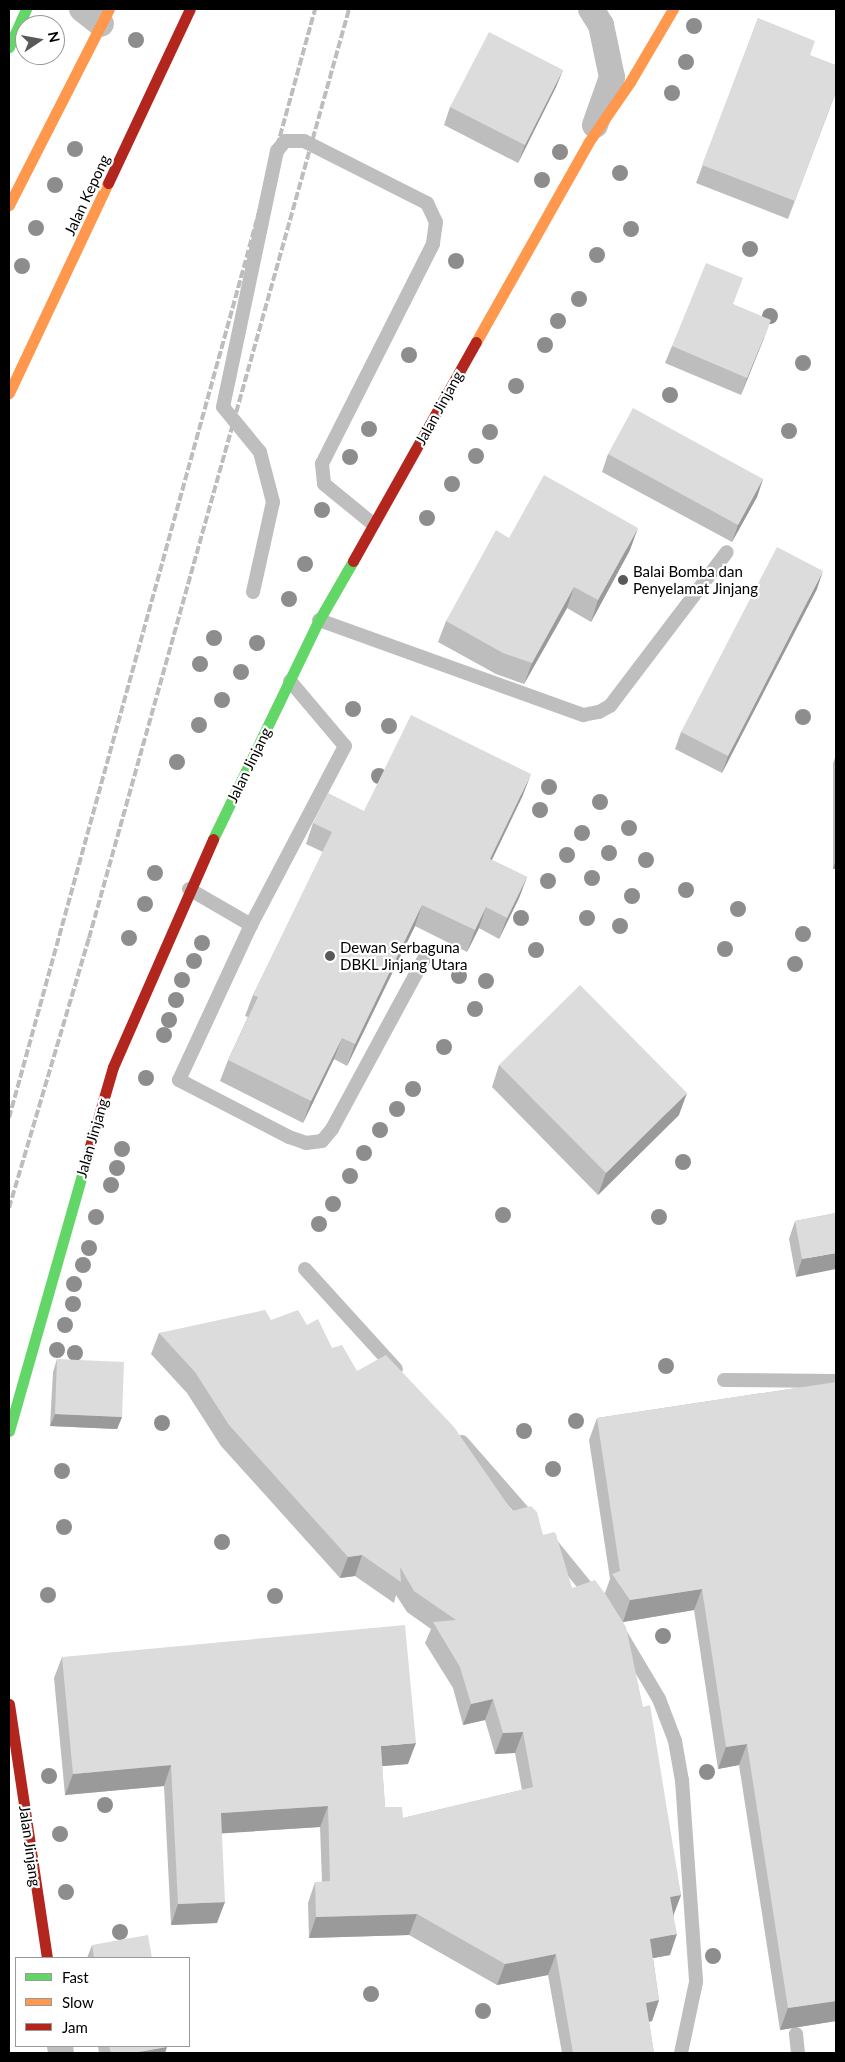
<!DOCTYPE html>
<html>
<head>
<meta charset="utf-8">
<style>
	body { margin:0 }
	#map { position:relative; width:845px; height:2062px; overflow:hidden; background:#fff; font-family:Lato,sans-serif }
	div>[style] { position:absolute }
	.lane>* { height:14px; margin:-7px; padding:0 7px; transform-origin:7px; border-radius:7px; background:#bebebe }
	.street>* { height:26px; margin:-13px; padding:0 13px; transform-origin:13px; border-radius:13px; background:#bebebe }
	.fast>* { height:11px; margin:-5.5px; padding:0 5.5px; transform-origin:5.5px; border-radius:5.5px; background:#63d668 }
	.slow>* { height:11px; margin:-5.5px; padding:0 5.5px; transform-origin:5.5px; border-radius:5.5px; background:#ff974d }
	.jam>* { height:11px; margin:-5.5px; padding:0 5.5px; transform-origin:5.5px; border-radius:5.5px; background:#b3261e }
	.rail>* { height:4px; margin-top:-2px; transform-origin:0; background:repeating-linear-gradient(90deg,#bdbdbd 0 8px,transparent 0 10.5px) }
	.trees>* { width:16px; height:16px; margin:-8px; border-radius:50%; background:#8d8d8d }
	.wall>* { inset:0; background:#bdbdbd }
	.shaded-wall>* { inset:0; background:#9a9a9a }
	.building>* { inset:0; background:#dcdcdc }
	.dots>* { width:14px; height:14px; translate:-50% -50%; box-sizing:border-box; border:2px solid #fff; border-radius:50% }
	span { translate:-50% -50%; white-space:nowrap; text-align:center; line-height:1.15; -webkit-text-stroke:4.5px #fff; paint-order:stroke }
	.street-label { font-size:15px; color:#000 }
	.poi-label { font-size:15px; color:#000 }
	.left { translate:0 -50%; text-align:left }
	.frame { position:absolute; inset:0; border:10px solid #000; pointer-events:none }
	.legend { position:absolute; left:15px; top:1957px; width:175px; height:90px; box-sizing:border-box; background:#fff; border:1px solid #999; margin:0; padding:6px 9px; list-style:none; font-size:15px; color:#000 }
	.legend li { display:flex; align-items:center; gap:10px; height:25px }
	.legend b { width:25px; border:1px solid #999 }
	.north { position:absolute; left:15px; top:15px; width:50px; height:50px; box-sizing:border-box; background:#fff; border:1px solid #999; border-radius:50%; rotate:78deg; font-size:14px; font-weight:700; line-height:20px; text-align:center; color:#000 }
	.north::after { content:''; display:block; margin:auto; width:18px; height:22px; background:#595959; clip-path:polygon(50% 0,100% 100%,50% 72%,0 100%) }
</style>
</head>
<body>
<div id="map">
	<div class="lane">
		<div style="left:253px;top:592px;width:92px;rotate:-77.5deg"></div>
		<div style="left:273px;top:502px;width:52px;rotate:-104.6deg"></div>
		<div style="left:260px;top:452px;width:58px;rotate:-129.4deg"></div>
		<div style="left:223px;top:407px;width:262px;rotate:-78.1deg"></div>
		<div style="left:277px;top:151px;width:13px;rotate:-51deg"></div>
		<div style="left:285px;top:141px;width:19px"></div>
		<div style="left:304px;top:141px;width:138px;rotate:26.8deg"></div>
		<div style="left:427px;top:203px;width:21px;rotate:65deg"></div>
		<div style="left:436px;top:222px;width:22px;rotate:98deg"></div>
		<div style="left:433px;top:244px;width:246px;rotate:116.8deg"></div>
		<div style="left:322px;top:464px;width:20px;rotate:84deg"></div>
		<div style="left:324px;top:484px;width:63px;rotate:39.2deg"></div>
		<div style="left:319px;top:620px;width:281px;rotate:19.8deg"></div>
		<div style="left:583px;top:715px;width:16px;rotate:-11deg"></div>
		<div style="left:599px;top:712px;width:13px;rotate:-29deg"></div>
		<div style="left:610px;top:706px;width:193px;rotate:-52.8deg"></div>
		<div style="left:290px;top:681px;width:85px;rotate:49.8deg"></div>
		<div style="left:345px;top:746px;width:202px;rotate:117.7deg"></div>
		<div style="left:251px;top:925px;width:171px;rotate:114.9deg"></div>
		<div style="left:179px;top:1080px;width:124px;rotate:27.4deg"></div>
		<div style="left:289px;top:1137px;width:18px;rotate:19deg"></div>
		<div style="left:306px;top:1143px;width:16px;rotate:-7deg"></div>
		<div style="left:322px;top:1141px;width:16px;rotate:-50deg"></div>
		<div style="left:332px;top:1129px;width:198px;rotate:-61.6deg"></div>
		<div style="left:189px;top:889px;width:72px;rotate:30.1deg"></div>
		<div style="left:305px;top:1269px;width:135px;rotate:47.7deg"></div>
		<div style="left:724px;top:1380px;width:112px;rotate:0.5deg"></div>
		<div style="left:462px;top:1442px;width:106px;rotate:48.8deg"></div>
		<div style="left:551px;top:1544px;width:68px;rotate:50.9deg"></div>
		<div style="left:621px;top:1635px;width:74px;rotate:59.3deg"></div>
		<div style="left:659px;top:1699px;width:45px;rotate:69.1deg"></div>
		<div style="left:675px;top:1741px;width:40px;rotate:80deg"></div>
		<div style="left:682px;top:1780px;width:202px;rotate:86deg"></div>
		<div style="left:696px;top:1982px;width:73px;rotate:101.9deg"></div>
		<div style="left:796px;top:2034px;width:19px;rotate:84deg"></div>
	</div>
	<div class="street">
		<div style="left:82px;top:9px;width:24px;rotate:38deg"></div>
		<div style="left:591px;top:9px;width:19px;rotate:58deg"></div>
		<div style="left:601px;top:25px;width:53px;rotate:78.1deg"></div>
		<div style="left:612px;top:77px;width:51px;rotate:109.5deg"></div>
		<div style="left:60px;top:2046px;width:7px;rotate:82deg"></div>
	</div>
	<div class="fast">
		<div style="left:9px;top:47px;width:42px;rotate:-65.9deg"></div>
		<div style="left:213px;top:839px;width:243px;rotate:-64.2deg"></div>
		<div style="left:319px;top:620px;width:68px;rotate:-60deg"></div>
		<div style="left:9px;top:1431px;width:296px;rotate:-74.1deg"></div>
	</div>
	<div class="slow">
		<div style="left:9px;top:205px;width:220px;rotate:-63deg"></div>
		<div style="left:476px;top:342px;width:228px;rotate:-60.6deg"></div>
		<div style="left:588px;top:143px;width:74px;rotate:-55.5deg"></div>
		<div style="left:630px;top:82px;width:85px;rotate:-59.5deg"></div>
		<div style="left:9px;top:393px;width:232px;rotate:-64.8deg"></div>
	</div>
	<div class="jam">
		<div style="left:108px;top:183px;width:192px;rotate:-64.8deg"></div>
		<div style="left:353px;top:561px;width:251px;rotate:-60.7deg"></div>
		<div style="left:90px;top:1146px;width:82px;rotate:-73.8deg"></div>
		<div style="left:113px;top:1067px;width:249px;rotate:-66.3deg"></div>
		<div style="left:9px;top:1704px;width:257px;rotate:81.5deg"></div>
	</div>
	<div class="rail">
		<div style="left:9px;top:1118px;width:1150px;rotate:-74.57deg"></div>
		<div style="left:9px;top:1208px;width:282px;rotate:-73.5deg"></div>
		<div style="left:89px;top:938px;width:965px;rotate:-74.36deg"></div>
	</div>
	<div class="trees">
		<div style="left:694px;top:26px"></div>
		<div style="left:136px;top:40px"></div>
		<div style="left:686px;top:62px"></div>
		<div style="left:672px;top:93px"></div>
		<div style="left:75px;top:149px"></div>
		<div style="left:560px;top:152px"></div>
		<div style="left:620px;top:173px"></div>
		<div style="left:542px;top:180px"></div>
		<div style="left:55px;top:185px"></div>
		<div style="left:36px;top:228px"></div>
		<div style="left:631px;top:229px"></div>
		<div style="left:750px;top:249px"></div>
		<div style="left:597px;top:255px"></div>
		<div style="left:456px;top:261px"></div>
		<div style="left:22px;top:266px"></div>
		<div style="left:579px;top:299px"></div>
		<div style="left:770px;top:316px"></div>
		<div style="left:558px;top:321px"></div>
		<div style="left:545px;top:345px"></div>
		<div style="left:409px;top:355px"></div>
		<div style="left:803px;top:363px"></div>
		<div style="left:516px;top:386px"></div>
		<div style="left:670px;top:395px"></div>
		<div style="left:369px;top:429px"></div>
		<div style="left:789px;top:431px"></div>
		<div style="left:490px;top:432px"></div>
		<div style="left:476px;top:456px"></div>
		<div style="left:350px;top:457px"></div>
		<div style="left:452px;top:484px"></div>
		<div style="left:322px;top:510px"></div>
		<div style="left:427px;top:518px"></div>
		<div style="left:305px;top:564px"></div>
		<div style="left:289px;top:599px"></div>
		<div style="left:214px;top:638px"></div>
		<div style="left:257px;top:643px"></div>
		<div style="left:200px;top:664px"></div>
		<div style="left:241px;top:672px"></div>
		<div style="left:222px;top:700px"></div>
		<div style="left:353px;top:709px"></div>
		<div style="left:803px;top:717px"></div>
		<div style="left:199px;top:725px"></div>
		<div style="left:389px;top:726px"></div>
		<div style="left:177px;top:762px"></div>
		<div style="left:379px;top:776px"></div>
		<div style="left:549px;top:787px"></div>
		<div style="left:600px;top:802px"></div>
		<div style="left:540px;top:810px"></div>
		<div style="left:629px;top:828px"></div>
		<div style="left:582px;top:833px"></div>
		<div style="left:609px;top:853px"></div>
		<div style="left:567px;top:855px"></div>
		<div style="left:646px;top:860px"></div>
		<div style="left:155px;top:873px"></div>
		<div style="left:592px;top:878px"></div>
		<div style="left:548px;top:881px"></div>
		<div style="left:686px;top:890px"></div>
		<div style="left:632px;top:896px"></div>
		<div style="left:145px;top:904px"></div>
		<div style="left:738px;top:909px"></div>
		<div style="left:521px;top:918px"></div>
		<div style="left:587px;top:918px"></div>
		<div style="left:620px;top:926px"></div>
		<div style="left:803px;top:934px"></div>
		<div style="left:129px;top:938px"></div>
		<div style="left:202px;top:943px"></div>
		<div style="left:725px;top:949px"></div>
		<div style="left:536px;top:950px"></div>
		<div style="left:194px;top:961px"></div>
		<div style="left:795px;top:964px"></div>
		<div style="left:459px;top:976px"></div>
		<div style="left:182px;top:980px"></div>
		<div style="left:486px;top:981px"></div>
		<div style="left:176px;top:1000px"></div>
		<div style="left:475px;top:1009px"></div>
		<div style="left:169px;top:1020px"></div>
		<div style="left:164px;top:1035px"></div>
		<div style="left:444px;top:1047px"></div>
		<div style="left:146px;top:1078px"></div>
		<div style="left:413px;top:1089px"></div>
		<div style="left:397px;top:1109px"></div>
		<div style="left:380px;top:1130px"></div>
		<div style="left:122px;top:1149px"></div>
		<div style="left:364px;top:1153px"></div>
		<div style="left:683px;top:1162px"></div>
		<div style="left:117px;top:1168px"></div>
		<div style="left:350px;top:1176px"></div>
		<div style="left:111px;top:1185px"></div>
		<div style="left:333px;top:1204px"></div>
		<div style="left:503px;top:1215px"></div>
		<div style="left:96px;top:1217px"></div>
		<div style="left:659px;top:1217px"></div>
		<div style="left:319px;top:1224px"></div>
		<div style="left:89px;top:1248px"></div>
		<div style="left:83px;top:1265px"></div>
		<div style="left:74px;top:1284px"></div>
		<div style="left:73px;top:1304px"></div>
		<div style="left:65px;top:1325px"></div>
		<div style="left:57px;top:1350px"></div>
		<div style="left:75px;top:1353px"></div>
		<div style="left:666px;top:1366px"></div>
		<div style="left:576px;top:1421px"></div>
		<div style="left:162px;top:1423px"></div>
		<div style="left:524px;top:1431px"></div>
		<div style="left:553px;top:1469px"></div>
		<div style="left:62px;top:1471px"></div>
		<div style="left:64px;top:1527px"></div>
		<div style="left:222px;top:1542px"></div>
		<div style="left:48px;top:1595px"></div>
		<div style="left:275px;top:1596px"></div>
		<div style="left:663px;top:1636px"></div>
		<div style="left:707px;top:1772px"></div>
		<div style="left:49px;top:1776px"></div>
		<div style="left:105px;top:1805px"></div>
		<div style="left:60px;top:1834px"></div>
		<div style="left:66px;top:1892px"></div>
		<div style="left:120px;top:1932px"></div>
		<div style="left:713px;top:1956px"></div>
		<div style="left:371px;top:1994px"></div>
		<div style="left:483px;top:2011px"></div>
	</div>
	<div class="wall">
		<div style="clip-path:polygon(758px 18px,810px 55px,836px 92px,788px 219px,696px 183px)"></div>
		<div style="clip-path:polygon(563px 70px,556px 87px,518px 163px,444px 125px,450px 107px)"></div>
		<div style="clip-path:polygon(733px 304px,764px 338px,741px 395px,665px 363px,672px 346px)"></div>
		<div style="clip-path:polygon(608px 454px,763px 479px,757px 497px,732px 542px,602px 472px)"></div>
		<div style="clip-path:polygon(509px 538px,630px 550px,591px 622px,567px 608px,524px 684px,496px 674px,438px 642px,446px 621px)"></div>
		<div style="clip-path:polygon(817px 589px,722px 773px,675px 749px,681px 732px)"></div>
		<div style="clip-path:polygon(836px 755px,836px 869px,833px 869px,833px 763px)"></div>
		<div style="clip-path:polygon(523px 795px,492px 860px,527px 877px,519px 898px,499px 939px,479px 928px,467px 952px,415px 926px,347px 1066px,334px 1059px,303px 1123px,220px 1081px,228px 1060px,248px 1017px,245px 1016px,253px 995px,323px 852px,306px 844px,313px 823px,364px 811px)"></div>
		<div style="clip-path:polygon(499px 1065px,679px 1115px,598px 1195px,492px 1087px)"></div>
		<div style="clip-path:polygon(836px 1213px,796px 1277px,789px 1239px,795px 1221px)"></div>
		<div style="clip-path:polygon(271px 1320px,307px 1325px,357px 1371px,512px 1511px,543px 1535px,572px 1588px,605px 1593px,610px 1579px,589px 1440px,597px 1418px,836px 1382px,836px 2021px,780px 2030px,739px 1765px,718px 1769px,694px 1610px,623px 1622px,681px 1895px,674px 1914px,670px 1955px,653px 1958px,659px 2000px,652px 2021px,649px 2022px,654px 2053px,562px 2053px,548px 1975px,497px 1985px,409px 1935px,309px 1938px,308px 1903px,315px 1882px,322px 1882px,320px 1827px,222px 1833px,217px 1923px,171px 1925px,164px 1786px,65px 1795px,54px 1678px,62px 1657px,408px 1764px,382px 1766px,385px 1807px,403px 1818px,522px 1790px,515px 1753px,495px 1754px,485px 1720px,463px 1725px,453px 1688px,425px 1643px,431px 1629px,407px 1612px,396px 1595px,394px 1603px,355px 1576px,340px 1578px,221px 1446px,187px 1393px,151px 1354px,159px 1333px)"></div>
		<div style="clip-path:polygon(57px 1359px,122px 1417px,117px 1429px,50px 1426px,53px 1372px)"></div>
		<div style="clip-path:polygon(92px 1945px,152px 1958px,87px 1958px)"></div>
		<div style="clip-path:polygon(98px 2046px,167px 2046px,165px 2053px,99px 2053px)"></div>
	</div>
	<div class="shaded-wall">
		<div style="clip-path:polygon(563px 70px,556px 87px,518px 163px,525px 145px)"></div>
		<div style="clip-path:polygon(771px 320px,764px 338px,741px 395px,747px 378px)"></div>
		<div style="clip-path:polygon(763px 479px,757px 497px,732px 542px,738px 525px)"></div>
		<div style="clip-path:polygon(638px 528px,630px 550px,591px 622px,598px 600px)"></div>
		<div style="clip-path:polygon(823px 571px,817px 589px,722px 773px,728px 756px)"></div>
		<div style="clip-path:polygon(574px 587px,567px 608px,524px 684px,532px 663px)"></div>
		<div style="clip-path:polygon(531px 774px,523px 795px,482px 880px,490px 859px)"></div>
		<div style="clip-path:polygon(836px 859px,836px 869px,833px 869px)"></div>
		<div style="clip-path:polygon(527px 877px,519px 898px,499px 939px,507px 918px)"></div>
		<div style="clip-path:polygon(422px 905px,415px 926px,347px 1066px,355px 1044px)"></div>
		<div style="clip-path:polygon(486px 907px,479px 928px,467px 952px,475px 930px)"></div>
		<div style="clip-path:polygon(342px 1038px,334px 1059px,303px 1123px,311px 1101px)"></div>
		<div style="clip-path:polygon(687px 1093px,679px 1115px,598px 1195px,606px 1173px)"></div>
		<div style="clip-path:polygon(836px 1253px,836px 1269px,796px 1277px,802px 1259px)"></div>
		<div style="clip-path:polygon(55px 1414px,122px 1417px,117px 1429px,50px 1426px)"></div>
		<div style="clip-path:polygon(362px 1555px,355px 1576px,340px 1578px,348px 1557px)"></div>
		<div style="clip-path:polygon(702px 1589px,694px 1610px,623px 1622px,630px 1600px)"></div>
		<div style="clip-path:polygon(493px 1699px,485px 1720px,463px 1725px,471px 1704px)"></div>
		<div style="clip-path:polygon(523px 1732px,515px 1753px,495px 1754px,503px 1733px)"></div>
		<div style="clip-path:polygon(416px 1743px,408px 1764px,373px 1767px,381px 1746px)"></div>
		<div style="clip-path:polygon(747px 1744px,739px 1765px,718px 1769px,726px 1747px)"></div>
		<div style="clip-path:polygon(171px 1765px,164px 1786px,65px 1795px,73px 1774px)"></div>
		<div style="clip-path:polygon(328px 1806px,320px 1827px,213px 1834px,221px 1813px)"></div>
		<div style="clip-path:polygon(681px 1895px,673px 1916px,670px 1897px)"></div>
		<div style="clip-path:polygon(225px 1902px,217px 1923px,171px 1925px,178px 1904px)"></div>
		<div style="clip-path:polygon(417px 1914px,409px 1935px,309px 1938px,316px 1917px)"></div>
		<div style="clip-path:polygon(677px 1934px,670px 1955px,643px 1960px,650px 1939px)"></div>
		<div style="clip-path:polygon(556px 1954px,548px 1975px,497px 1985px,505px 1964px)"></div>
		<div style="clip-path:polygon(659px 2000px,652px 2021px,638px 2024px,646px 2003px)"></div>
		<div style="clip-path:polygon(836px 2001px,836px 2021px,780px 2030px,788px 2008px)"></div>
		<div style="clip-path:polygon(167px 2047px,165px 2053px,133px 2053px)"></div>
	</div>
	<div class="building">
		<div style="clip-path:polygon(758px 18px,815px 41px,810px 55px,836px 65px,836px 91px,795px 201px,702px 165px)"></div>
		<div style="clip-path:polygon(489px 32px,563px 70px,525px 145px,450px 107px)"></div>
		<div style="clip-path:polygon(706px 263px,743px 278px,733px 304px,771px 320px,747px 378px,672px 346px)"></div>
		<div style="clip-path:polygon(633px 408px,763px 479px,738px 525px,608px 454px)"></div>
		<div style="clip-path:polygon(544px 475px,638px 528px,598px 600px,574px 587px,532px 663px,503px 653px,446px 621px,496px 530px,509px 538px)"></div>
		<div style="clip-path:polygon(777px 547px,823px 571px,728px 756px,681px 732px)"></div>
		<div style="clip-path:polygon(411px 715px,531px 774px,490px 859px,527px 877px,507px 918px,486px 907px,475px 930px,422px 905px,355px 1044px,342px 1038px,311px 1101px,228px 1060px,258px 997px,253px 995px,332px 832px,313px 823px,328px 793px,364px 811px)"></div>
		<div style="clip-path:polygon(580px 985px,687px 1093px,606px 1173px,499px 1065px)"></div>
		<div style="clip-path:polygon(836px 1213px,836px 1253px,802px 1259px,795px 1221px)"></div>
		<div style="clip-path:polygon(265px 1310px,271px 1320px,298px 1310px,307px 1325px,318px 1319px,332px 1348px,342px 1345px,357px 1371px,386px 1355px,454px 1427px,512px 1511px,531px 1506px,537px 1512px,543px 1535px,554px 1532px,556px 1534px,572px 1588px,595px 1580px,606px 1595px,626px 1627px,643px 1707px,650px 1705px,681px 1895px,670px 1897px,677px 1934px,650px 1939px,659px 2000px,646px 2003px,654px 2053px,573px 2053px,556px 1954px,505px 1964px,417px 1914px,316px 1917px,315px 1882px,330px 1881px,328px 1806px,221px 1813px,225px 1902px,178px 1904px,171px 1765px,73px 1774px,62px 1657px,405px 1625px,416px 1743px,381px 1746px,385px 1807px,402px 1807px,403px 1818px,533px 1787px,523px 1732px,503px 1733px,493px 1699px,471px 1704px,460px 1667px,433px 1622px,456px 1620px,414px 1591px,400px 1567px,401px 1582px,362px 1555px,348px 1557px,229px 1425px,195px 1372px,159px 1333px)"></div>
		<div style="clip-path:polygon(57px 1359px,124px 1362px,122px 1417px,55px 1414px)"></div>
		<div style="clip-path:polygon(836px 1382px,836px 2001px,788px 2008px,747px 1744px,726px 1747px,702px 1589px,630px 1600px,612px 1574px,620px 1571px,597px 1418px)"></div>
		<div style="clip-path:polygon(148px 1935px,152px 1958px,94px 1958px,92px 1945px)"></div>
		<div style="clip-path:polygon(109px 2046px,167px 2046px,167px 2047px,133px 2053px,111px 2053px)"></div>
	</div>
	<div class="dots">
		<div style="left:623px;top:580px;background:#595959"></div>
		<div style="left:330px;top:956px;background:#595959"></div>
	</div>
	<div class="street-label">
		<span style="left:87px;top:195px;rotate:-65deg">Jalan Kepong</span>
		<span style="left:439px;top:408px;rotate:-61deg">Jalan Jinjang</span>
		<span style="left:249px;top:765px;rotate:-64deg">Jalan Jinjang</span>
		<span style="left:92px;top:1138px;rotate:-74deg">Jalan Jinjang</span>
		<span style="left:30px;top:1846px;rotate:82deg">Jalan Jinjang</span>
	</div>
	<div class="poi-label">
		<span class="left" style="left:633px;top:580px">Balai Bomba dan<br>Penyelamat Jinjang</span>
		<span class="left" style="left:340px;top:956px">Dewan Serbaguna<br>DBKL Jinjang Utara</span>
	</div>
	<div class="frame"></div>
	<ul class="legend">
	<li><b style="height:6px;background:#63d668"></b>Fast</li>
	<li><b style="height:6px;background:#ff974d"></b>Slow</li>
	<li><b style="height:6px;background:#b3261e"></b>Jam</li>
	</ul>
	<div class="north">N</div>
</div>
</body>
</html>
